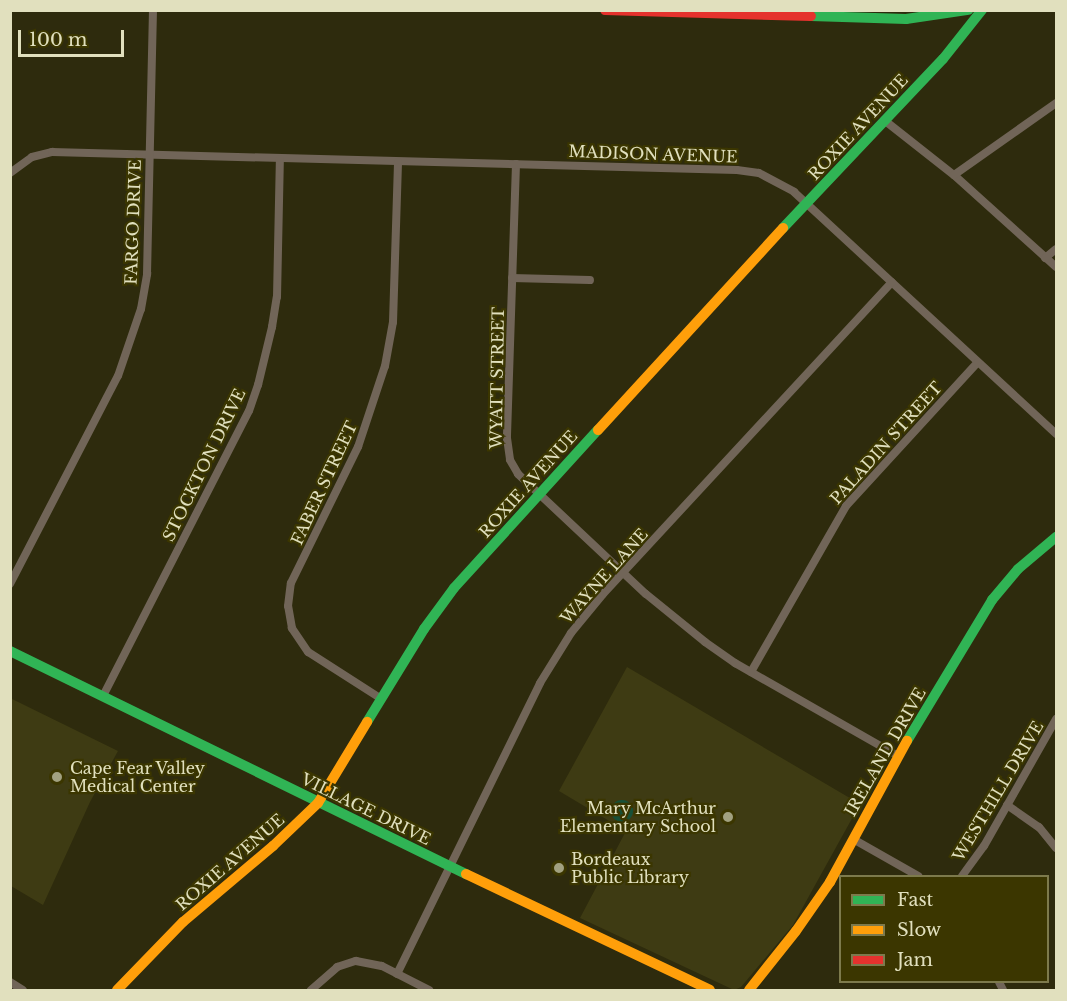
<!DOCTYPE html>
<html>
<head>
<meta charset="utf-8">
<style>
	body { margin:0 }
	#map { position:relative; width:1067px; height:1001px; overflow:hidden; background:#2e2b0d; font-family:"Libre Baskerville",serif }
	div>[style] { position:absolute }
	.built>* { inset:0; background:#3e3b13 }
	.green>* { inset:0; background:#175038 }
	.round { border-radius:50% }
	.street>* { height:8px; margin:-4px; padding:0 4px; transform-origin:4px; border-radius:4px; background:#716558 }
	.fast>* { height:10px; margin:-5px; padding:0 5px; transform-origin:5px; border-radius:5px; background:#30b455 }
	.slow>* { height:10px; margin:-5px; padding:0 5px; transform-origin:5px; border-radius:5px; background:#ff9f0a }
	.jam>* { height:10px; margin:-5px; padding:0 5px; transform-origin:5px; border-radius:5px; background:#e5322d }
	.dots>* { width:16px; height:16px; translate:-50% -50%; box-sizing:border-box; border:3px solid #3b3600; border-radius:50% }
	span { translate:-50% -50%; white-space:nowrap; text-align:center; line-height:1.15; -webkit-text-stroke:4.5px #3b3600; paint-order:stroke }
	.street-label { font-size:16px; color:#e1e0be }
	.poi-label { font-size:16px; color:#e1e0be }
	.left { translate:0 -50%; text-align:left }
	.right { translate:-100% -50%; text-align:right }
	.frame { position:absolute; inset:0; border:12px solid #e1e0be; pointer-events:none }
	.legend { position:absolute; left:839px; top:875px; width:210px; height:108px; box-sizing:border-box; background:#3b3600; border:2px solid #7d7a4c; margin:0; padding:8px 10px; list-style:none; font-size:18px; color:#e1e0be }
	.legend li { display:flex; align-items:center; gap:12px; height:30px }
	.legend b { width:30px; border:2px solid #7d7a4c }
	.scale { position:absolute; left:18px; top:30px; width:106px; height:27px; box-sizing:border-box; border:3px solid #e1e0be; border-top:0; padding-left:8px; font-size:18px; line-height:21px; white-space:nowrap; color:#e1e0be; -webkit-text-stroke:4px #3b3600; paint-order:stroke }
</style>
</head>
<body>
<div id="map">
	<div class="built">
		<div style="clip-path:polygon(627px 667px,860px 804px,793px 925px,741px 987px,734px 990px,580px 918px,626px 831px,559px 791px)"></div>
		<div style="clip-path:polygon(10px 698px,118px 751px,90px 802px,43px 905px,11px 886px)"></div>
	</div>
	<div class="green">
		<div class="round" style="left:611px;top:800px;width:22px;height:22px"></div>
	</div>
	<div class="street">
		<div style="left:884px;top:120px;width:89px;rotate:38.2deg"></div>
		<div style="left:954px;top:175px;width:137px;rotate:42deg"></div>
		<div style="left:516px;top:164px;width:274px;rotate:91.9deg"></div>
		<div style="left:507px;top:438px;width:22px;rotate:82deg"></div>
		<div style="left:510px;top:460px;width:16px;rotate:60deg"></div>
		<div style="left:518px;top:474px;width:175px;rotate:43.2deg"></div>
		<div style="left:646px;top:594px;width:76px;rotate:39.1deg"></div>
		<div style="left:705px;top:642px;width:37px;rotate:35deg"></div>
		<div style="left:735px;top:663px;width:188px;rotate:29.7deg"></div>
		<div style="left:10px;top:173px;width:27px;rotate:-36deg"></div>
		<div style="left:32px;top:157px;width:21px;rotate:-14deg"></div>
		<div style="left:52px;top:152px;width:685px;rotate:1.51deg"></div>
		<div style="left:737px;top:170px;width:22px;rotate:8deg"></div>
		<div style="left:759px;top:173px;width:40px;rotate:28deg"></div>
		<div style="left:794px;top:192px;width:357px;rotate:42.7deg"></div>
		<div style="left:954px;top:175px;width:125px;rotate:-35.2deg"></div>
		<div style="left:1045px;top:258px;width:14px;rotate:-39deg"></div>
		<div style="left:512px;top:278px;width:78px;rotate:1.5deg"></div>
		<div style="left:10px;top:584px;width:234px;rotate:-62.6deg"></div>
		<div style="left:118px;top:376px;width:71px;rotate:-71.1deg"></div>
		<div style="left:141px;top:309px;width:36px;rotate:-80deg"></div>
		<div style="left:147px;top:274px;width:264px;rotate:-88.7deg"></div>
		<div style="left:751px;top:672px;width:191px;rotate:-60.2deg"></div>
		<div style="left:846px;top:506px;width:195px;rotate:-47.5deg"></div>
		<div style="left:103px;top:696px;width:320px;rotate:-62.9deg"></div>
		<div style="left:249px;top:411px;width:28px;rotate:-71deg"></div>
		<div style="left:258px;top:385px;width:60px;rotate:-76.4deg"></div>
		<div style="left:272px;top:327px;width:30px;rotate:-81deg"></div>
		<div style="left:277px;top:297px;width:138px;rotate:-88.8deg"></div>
		<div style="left:380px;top:698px;width:85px;rotate:-147.4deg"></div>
		<div style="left:308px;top:652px;width:29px;rotate:-124deg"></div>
		<div style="left:292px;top:628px;width:22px;rotate:-100deg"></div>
		<div style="left:288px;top:606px;width:23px;rotate:-83deg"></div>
		<div style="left:291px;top:583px;width:152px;rotate:-63.8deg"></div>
		<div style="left:358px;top:447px;width:85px;rotate:-71.6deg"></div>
		<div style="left:385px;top:366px;width:45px;rotate:-79.7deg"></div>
		<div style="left:393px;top:322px;width:160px;rotate:-88.2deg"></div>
		<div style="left:1007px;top:805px;width:39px;rotate:35deg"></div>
		<div style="left:1039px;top:827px;width:27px;rotate:51deg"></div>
		<div style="left:853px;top:839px;width:75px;rotate:29.6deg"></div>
		<div style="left:962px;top:876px;width:37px;rotate:-54deg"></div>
		<div style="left:984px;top:846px;width:146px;rotate:-60.4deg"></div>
		<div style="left:397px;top:974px;width:324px;rotate:-63.8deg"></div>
		<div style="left:540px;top:683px;width:59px;rotate:-58.2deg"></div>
		<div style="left:571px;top:633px;width:50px;rotate:-50.6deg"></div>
		<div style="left:603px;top:594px;width:425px;rotate:-47.2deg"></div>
		<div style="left:10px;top:982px;width:15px;rotate:32deg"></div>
		<div style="left:999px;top:982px;width:9px;rotate:63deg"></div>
		<div style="left:311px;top:990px;width:35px;rotate:-41deg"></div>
		<div style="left:337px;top:967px;width:20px;rotate:-18deg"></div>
		<div style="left:356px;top:961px;width:26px;rotate:11deg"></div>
		<div style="left:382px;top:966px;width:53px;rotate:27.1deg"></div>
	</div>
	<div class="fast">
		<div style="left:811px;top:16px;width:95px;rotate:1.8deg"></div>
		<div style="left:906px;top:19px;width:63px;rotate:-8.3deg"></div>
		<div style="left:783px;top:228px;width:233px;rotate:-46.6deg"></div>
		<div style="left:943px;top:59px;width:63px;rotate:-51.5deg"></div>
		<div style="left:10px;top:651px;width:508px;rotate:26.06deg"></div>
		<div style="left:367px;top:722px;width:109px;rotate:-58.5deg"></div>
		<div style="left:424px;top:629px;width:51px;rotate:-53.8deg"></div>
		<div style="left:454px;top:588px;width:214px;rotate:-47.7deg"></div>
		<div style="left:907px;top:741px;width:165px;rotate:-58.9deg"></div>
		<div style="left:992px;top:600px;width:40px;rotate:-50deg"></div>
		<div style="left:1018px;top:569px;width:50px;rotate:-40.1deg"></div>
	</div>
	<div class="slow">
		<div style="left:598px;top:430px;width:274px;rotate:-47.5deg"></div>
		<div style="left:466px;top:874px;width:270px;rotate:25.4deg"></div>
		<div style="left:117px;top:990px;width:95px;rotate:-45.9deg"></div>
		<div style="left:183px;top:922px;width:118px;rotate:-40.2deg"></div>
		<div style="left:273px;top:846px;width:62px;rotate:-43.7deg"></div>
		<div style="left:318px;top:803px;width:95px;rotate:-58.8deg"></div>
		<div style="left:749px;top:990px;width:75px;rotate:-51.5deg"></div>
		<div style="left:796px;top:931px;width:60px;rotate:-55.2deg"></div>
		<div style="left:830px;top:882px;width:161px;rotate:-61.4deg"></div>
	</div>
	<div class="jam">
		<div style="left:605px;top:10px;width:206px;rotate:1.7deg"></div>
	</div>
	<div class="dots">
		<div style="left:57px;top:777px;background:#a2a180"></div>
		<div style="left:728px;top:817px;background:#a2a180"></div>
		<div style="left:559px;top:868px;background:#a2a180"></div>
	</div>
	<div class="street-label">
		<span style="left:858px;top:127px;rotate:-47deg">ROXIE AVENUE</span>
		<span style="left:653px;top:154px;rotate:2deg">MADISON AVENUE</span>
		<span style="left:133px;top:222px;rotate:-88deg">FARGO DRIVE</span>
		<span style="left:497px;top:378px;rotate:-89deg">WYATT STREET</span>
		<span style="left:886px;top:443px;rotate:-48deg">PALADIN STREET</span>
		<span style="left:204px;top:465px;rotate:-64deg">STOCKTON DRIVE</span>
		<span style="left:324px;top:483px;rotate:-65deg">FABER STREET</span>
		<span style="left:528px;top:484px;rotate:-48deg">ROXIE AVENUE</span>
		<span style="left:604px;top:576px;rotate:-48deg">WAYNE LANE</span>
		<span style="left:885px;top:752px;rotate:-60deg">IRELAND DRIVE</span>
		<span style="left:998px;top:791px;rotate:-59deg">WESTHILL DRIVE</span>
		<span style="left:366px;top:809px;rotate:26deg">VILLAGE DRIVE</span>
		<span style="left:230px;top:862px;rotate:-41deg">ROXIE AVENUE</span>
	</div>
	<div class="poi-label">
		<span class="left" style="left:70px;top:777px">Cape Fear Valley<br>Medical Center</span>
		<span class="right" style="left:716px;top:817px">Mary McArthur<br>Elementary School</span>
		<span class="left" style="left:571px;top:868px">Bordeaux<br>Public Library</span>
	</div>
	<div class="frame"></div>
	<ul class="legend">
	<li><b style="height:8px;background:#30b455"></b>Fast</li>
	<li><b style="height:8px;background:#ff9f0a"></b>Slow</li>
	<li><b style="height:8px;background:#e5322d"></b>Jam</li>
	</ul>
	<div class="scale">100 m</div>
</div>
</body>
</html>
